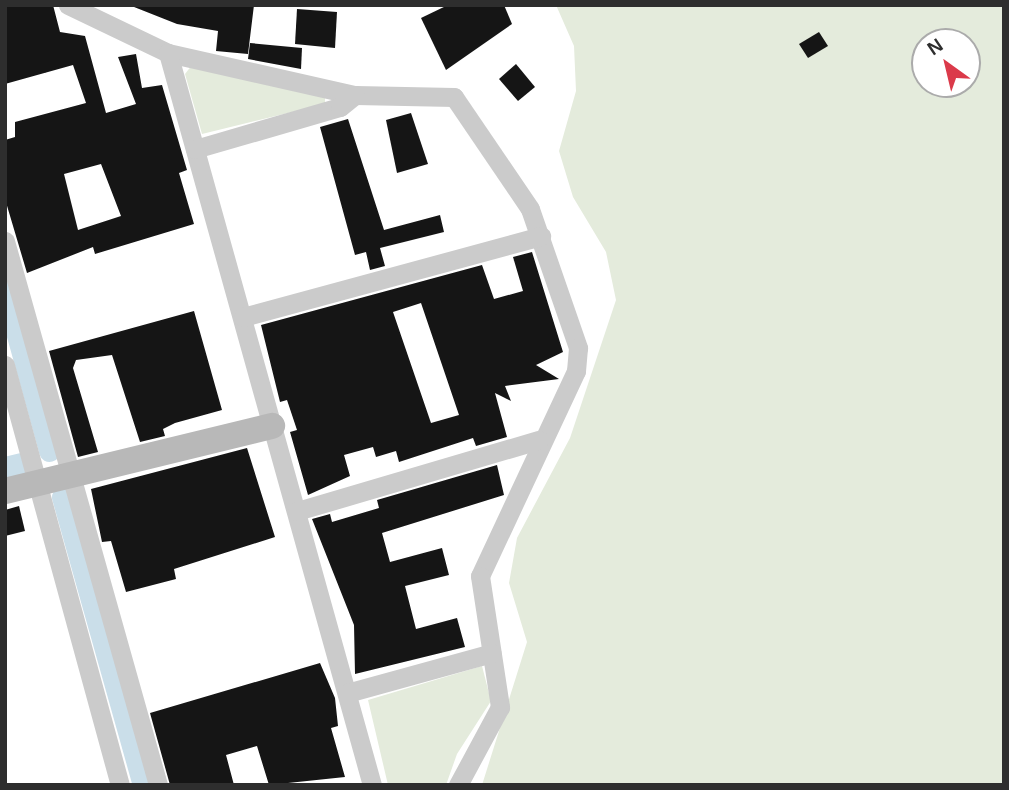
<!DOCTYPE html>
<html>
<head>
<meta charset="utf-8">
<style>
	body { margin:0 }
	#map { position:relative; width:1009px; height:790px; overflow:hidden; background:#fff; font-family:Arial,sans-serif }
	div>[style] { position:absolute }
	.green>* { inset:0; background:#e4ebdc }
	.canal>* { height:21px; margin:-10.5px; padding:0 10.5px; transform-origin:10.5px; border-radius:10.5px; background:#cadee9 }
	.building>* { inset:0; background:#151515 }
	.street>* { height:19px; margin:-9.5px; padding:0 9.5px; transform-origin:9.5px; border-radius:9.5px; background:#cbcbcb }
	.secondary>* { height:26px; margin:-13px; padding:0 13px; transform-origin:13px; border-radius:13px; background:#b8b8b8 }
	span { translate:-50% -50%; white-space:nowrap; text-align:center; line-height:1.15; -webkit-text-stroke:7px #fff; paint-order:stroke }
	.frame { position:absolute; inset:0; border:7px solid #2e2e2e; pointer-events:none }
	.north { position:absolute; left:911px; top:28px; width:70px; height:70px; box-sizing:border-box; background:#fff; border:2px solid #ababab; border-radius:50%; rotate:326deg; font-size:19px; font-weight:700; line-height:28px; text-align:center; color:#2e2e2e }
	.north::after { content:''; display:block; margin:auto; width:24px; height:32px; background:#db3a4a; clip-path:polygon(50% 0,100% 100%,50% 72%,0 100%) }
</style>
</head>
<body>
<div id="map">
	<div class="green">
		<div style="clip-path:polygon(evenodd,556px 5px,1004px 5px,1004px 785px,482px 785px,527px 642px,509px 583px,517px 538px,570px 438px,616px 300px,606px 252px,573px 197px,559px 151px,576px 91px,574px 46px,556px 5px,925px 42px,967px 42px,967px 84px,925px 84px,925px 42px)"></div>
		<div style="clip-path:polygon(192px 65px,325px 92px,325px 104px,202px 134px,185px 74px)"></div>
		<div style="clip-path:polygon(482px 666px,491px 701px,457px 754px,446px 785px,388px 785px,368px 700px)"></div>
	</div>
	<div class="canal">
		<div style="left:5px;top:292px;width:165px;rotate:74.5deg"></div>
		<div style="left:5px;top:467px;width:16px;rotate:-14deg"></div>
		<div style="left:62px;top:497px;width:299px;rotate:74.3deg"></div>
	</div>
	<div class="building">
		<div style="clip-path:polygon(evenodd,5px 5px,53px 5px,60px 32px,85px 36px,106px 113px,136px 104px,118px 57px,136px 54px,142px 88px,162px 85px,187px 170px,179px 173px,194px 224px,95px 254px,93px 247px,27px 273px,5px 199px,5px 140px,15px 137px,15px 122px,86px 103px,73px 65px,5px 84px,5px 5px,101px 164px,121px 216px,78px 230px,64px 174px,101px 164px)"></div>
		<div style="clip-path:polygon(129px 5px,254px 5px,248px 54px,216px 51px,218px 31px,177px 24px)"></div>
		<div style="clip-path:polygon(448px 5px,504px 5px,512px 24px,446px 70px,421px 18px)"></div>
		<div style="clip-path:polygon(297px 9px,337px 12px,335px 48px,295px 44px)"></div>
		<div style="clip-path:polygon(819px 32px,828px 46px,808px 58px,799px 44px)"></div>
		<div style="clip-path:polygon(250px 43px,302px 48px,301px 69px,248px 59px)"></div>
		<div style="clip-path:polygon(516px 64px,535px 87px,518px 101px,499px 79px)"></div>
		<div style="clip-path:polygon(411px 113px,428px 164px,397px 173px,386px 120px)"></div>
		<div style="clip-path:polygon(348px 119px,384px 230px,440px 215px,444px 232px,380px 248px,385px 266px,370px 270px,366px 252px,355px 255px,320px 127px)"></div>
		<div style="clip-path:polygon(evenodd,532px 252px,563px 352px,536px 365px,559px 379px,505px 386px,511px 401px,495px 393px,507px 437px,476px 446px,473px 438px,399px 462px,396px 451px,376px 457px,373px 447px,344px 455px,350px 476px,308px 495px,290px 432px,297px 430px,287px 400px,280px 402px,261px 325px,482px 265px,494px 299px,523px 291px,513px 257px,532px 252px,421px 303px,459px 415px,431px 423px,393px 312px,421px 303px)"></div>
		<div style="clip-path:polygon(194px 311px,222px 410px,175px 423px,163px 429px,165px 436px,140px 442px,112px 355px,76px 360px,73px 368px,98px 452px,78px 457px,49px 351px)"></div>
		<div style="clip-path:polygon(247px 448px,275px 537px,174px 569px,176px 579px,126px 592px,111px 541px,102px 542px,91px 489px)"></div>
		<div style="clip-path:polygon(497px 465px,504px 495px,382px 533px,390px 562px,442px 548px,449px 575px,405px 586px,416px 629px,457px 618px,465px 647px,355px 674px,354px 625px,312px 519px,330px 514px,332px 522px,379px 508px,377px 500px)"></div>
		<div style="clip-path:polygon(19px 506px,25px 531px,5px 536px,5px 510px)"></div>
		<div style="clip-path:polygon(320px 663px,335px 698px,338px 726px,331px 728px,345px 777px,269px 785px,257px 746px,226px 755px,234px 785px,170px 785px,150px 713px)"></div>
	</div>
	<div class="street">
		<div style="left:68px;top:5px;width:111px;rotate:25.6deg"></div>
		<div style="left:168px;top:53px;width:192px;rotate:12.7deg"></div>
		<div style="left:355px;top:95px;width:99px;rotate:1.2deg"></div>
		<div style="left:454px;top:97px;width:135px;rotate:55.8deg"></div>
		<div style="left:530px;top:209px;width:147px;rotate:70.9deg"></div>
		<div style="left:578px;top:348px;width:23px;rotate:95deg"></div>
		<div style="left:576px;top:371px;width:226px;rotate:115.1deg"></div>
		<div style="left:480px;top:576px;width:133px;rotate:81.3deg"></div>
		<div style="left:500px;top:707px;width:89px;rotate:118.3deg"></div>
		<div style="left:168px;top:53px;width:760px;rotate:74.43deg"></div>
		<div style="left:195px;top:149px;width:151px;rotate:-16.2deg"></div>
		<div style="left:340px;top:107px;width:19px;rotate:-39deg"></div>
		<div style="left:5px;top:241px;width:565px;rotate:74.29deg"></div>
		<div style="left:243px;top:317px;width:309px;rotate:-15.2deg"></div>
		<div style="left:5px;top:365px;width:435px;rotate:74.7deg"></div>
		<div style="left:297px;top:511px;width:252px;rotate:-16.4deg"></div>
		<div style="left:347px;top:693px;width:150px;rotate:-15.4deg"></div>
	</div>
	<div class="secondary">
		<div style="left:5px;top:491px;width:275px;rotate:-13.7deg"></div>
	</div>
	<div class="frame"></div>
	<div class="north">N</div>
</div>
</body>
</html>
